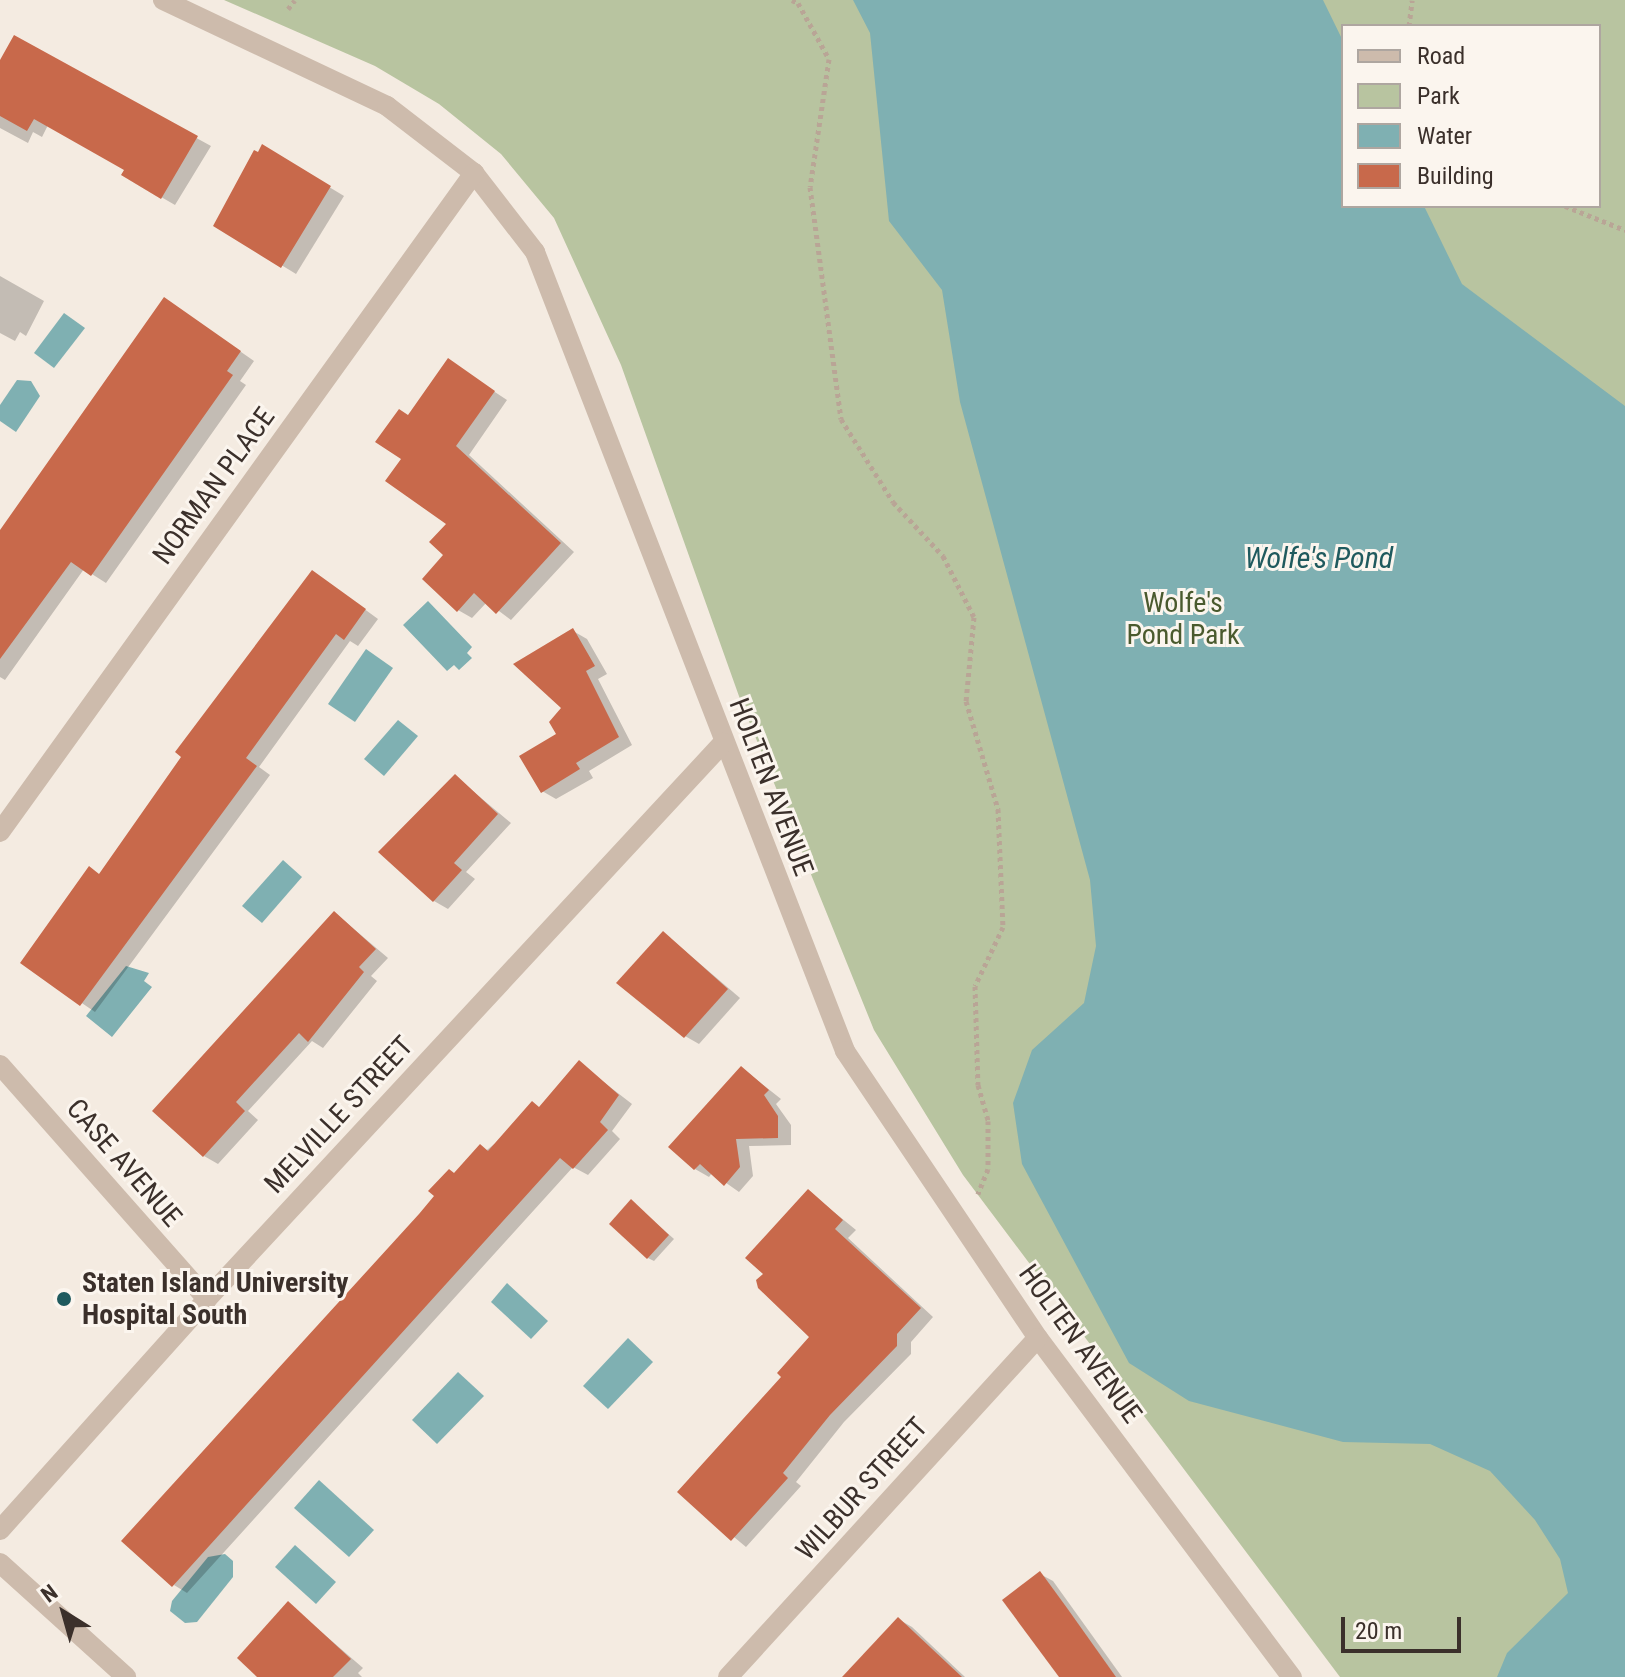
<!DOCTYPE html>
<html>
<head>
<meta charset="utf-8">
<style>
	body { margin:0 }
	#map { position:relative; width:1625px; height:1677px; overflow:hidden; background:#f4ebe1; font-family:"Roboto Condensed",sans-serif }
	div>[style] { position:absolute }
	.green>* { inset:0; background:#b8c4a0 }
	.water>* { inset:0; background:#7fb0b2 }
	.shadow>* { inset:0; background:#0003 }
	.building>* { inset:0; background:#c8694b }
	.path>* { height:5px; margin-top:-2.5px; transform-origin:0; background:repeating-linear-gradient(90deg,#b9a596 0 4px,transparent 0 8px) }
	.minor>* { height:20px; margin:-10px; padding:0 10px; transform-origin:10px; border-radius:10px; background:#cdbbac }
	.dots>* { width:22px; height:22px; translate:-50% -50%; box-sizing:border-box; border:4px solid #fbf5ee; border-radius:50% }
	span { translate:-50% -50%; white-space:nowrap; text-align:center; line-height:1.15; -webkit-text-stroke:6px #fbf5ee; paint-order:stroke }
	.street-label { font-size:28px; color:#3b302b }
	.park-label { font-size:28px; color:#4a5a2e }
	.poi-label { font-size:28px; color:#3b302b; font-weight:700 }
	.left { translate:0 -50%; text-align:left }
	.water-label { font-size:30px; color:#1f5a5e; font-style:italic }
	.legend { position:absolute; left:1341px; top:24px; width:260px; height:184px; box-sizing:border-box; background:#fbf5ee; border:2px solid #aea6a0; margin:0; padding:10px 14px; list-style:none; font-size:24px; color:#3b302b }
	.legend li { display:flex; align-items:center; gap:16px; height:40px }
	.legend b { width:40px; border:2px solid #aea6a0 }
	.north { position:absolute; left:24px; top:1573px; width:80px; height:80px; -webkit-text-stroke:6px #fbf5ee; paint-order:stroke; rotate:323deg; font-size:22px; font-weight:700; line-height:32px; text-align:center; color:#3b302b }
	.north::after { content:''; display:block; margin:auto; width:28px; height:36px; background:#3b302b; clip-path:polygon(50% 0,100% 100%,50% 72%,0 100%) }
	.scale { position:absolute; left:1341px; top:1617px; width:120px; height:36px; box-sizing:border-box; border:4px solid #3b302b; border-top:0; padding-left:10px; font-size:24px; line-height:28px; white-space:nowrap; color:#3b302b; -webkit-text-stroke:6px #fbf5ee; paint-order:stroke }
</style>
</head>
<body>
<div id="map">
	<div class="green">
		<div style="clip-path:polygon(evenodd,224px 0,1625px 0,1625px 1677px,1340px 1677px,963px 1175px,874px 1030px,740px 699px,621px 365px,554px 218px,501px 154px,439px 104px,375px 66px,224px 0,1343px 26px,1599px 26px,1599px 206px,1343px 206px,1343px 26px)"></div>
	</div>
	<div class="water">
		<div style="clip-path:polygon(853px 0,1323px 0,1343px 41px,1343px 206px,1424px 206px,1462px 284px,1625px 406px,1625px 1677px,1497px 1677px,1507px 1653px,1568px 1593px,1560px 1559px,1535px 1520px,1490px 1471px,1430px 1444px,1343px 1442px,1189px 1401px,1129px 1363px,1022px 1164px,1013px 1103px,1032px 1050px,1084px 1003px,1096px 946px,1090px 880px,960px 402px,942px 290px,889px 221px,870px 33px)"></div>
		<div style="clip-path:polygon(64px 313px,85px 328px,54px 368px,34px 353px)"></div>
		<div style="clip-path:polygon(17px 380px,31px 381px,40px 396px,16px 432px,0 421px,0 405px)"></div>
		<div style="clip-path:polygon(428px 601px,472px 647px,467px 653px,472px 658px,459px 670px,454px 665px,447px 671px,403px 625px)"></div>
		<div style="clip-path:polygon(366px 649px,393px 668px,355px 722px,328px 704px)"></div>
		<div style="clip-path:polygon(398px 720px,418px 736px,384px 776px,364px 759px)"></div>
		<div style="clip-path:polygon(283px 860px,302px 877px,262px 923px,242px 906px)"></div>
		<div style="clip-path:polygon(126px 966px,149px 973px,144px 981px,152px 987px,112px 1037px,86px 1016px)"></div>
		<div style="clip-path:polygon(507px 1283px,548px 1321px,531px 1339px,491px 1302px)"></div>
		<div style="clip-path:polygon(628px 1338px,653px 1362px,608px 1409px,583px 1386px)"></div>
		<div style="clip-path:polygon(458px 1372px,484px 1396px,437px 1444px,412px 1420px)"></div>
		<div style="clip-path:polygon(319px 1480px,374px 1530px,349px 1557px,294px 1508px)"></div>
		<div style="clip-path:polygon(295px 1545px,336px 1582px,316px 1604px,275px 1567px)"></div>
		<div style="clip-path:polygon(225px 1554px,233px 1561px,233px 1577px,197px 1622px,185px 1623px,170px 1611px,172px 1601px,208px 1557px)"></div>
	</div>
	<div class="shadow">
		<div style="clip-path:polygon(14px 38px,211px 146px,175px 205px,123px 175px,127px 169px,48px 125px,42px 137px,33px 132px,28px 143px,0 128px,0 64px)"></div>
		<div style="clip-path:polygon(263px 147px,344px 196px,296px 274px,216px 225px)"></div>
		<div style="clip-path:polygon(0 276px,44px 301px,26px 336px,20px 332px,15px 341px,0 333px)"></div>
		<div style="clip-path:polygon(165px 299px,254px 361px,240px 381px,246px 385px,106px 583px,84px 569px,5px 680px,0 677px,0 533px)"></div>
		<div style="clip-path:polygon(460px 369px,507px 400px,469px 455px,574px 552px,511px 620px,487px 602px,472px 618px,458px 610px,446px 554px,449px 523px,404px 459px,409px 417px)"></div>
		<div style="clip-path:polygon(326px 581px,378px 619px,358px 646px,350px 641px,259px 767px,270px 775px,95px 1012px,23px 963px,99px 875px)"></div>
		<div style="clip-path:polygon(573px 631px,587px 639px,607px 674px,598px 679px,632px 745px,589px 771px,593px 778px,556px 799px,542px 791px,564px 708px)"></div>
		<div style="clip-path:polygon(456px 777px,511px 823px,466px 872px,475px 879px,448px 909px,434px 901px)"></div>
		<div style="clip-path:polygon(335px 913px,388px 958px,371px 976px,377px 981px,323px 1048px,312px 1041px,248px 1111px,258px 1120px,218px 1164px,204px 1156px)"></div>
		<div style="clip-path:polygon(664px 933px,740px 998px,699px 1044px,685px 1036px)"></div>
		<div style="clip-path:polygon(579px 1063px,632px 1104px,612px 1131px,620px 1139px,588px 1175px,573px 1167px,187px 1593px,174px 1585px,455px 1175px,540px 1108px)"></div>
		<div style="clip-path:polygon(742px 1068px,781px 1099px,776px 1104px,791px 1125px,791px 1145px,749px 1146px,753px 1176px,739px 1192px,712px 1173px,709px 1177px,695px 1169px)"></div>
		<div style="clip-path:polygon(808px 1191px,856px 1230px,848px 1238px,933px 1317px,911px 1342px,911px 1354px,844px 1422px,796px 1482px,801px 1486px,746px 1547px,680px 1492px,784px 1377px,811px 1336px,765px 1274px)"></div>
		<div style="clip-path:polygon(632px 1202px,674px 1239px,654px 1261px,648px 1258px)"></div>
		<div style="clip-path:polygon(1040px 1574px,1053px 1581px,1122px 1677px,1061px 1677px)"></div>
		<div style="clip-path:polygon(289px 1604px,363px 1668px,358px 1673px,362px 1677px,260px 1677px)"></div>
		<div style="clip-path:polygon(898px 1619px,912px 1627px,965px 1677px,844px 1677px)"></div>
	</div>
	<div class="building">
		<div style="clip-path:polygon(14px 35px,198px 136px,161px 199px,121px 175px,124px 170px,34px 119px,27px 131px,0 116px,0 60px)"></div>
		<div style="clip-path:polygon(262px 144px,331px 186px,281px 268px,213px 226px,254px 150px,258px 152px)"></div>
		<div style="clip-path:polygon(164px 297px,241px 351px,227px 371px,233px 375px,91px 576px,71px 562px,0 659px,0 530px)"></div>
		<div style="clip-path:polygon(448px 358px,495px 391px,456px 446px,561px 543px,496px 614px,474px 593px,457px 612px,422px 579px,443px 555px,429px 542px,446px 524px,385px 481px,401px 459px,375px 442px,399px 409px,408px 415px)"></div>
		<div style="clip-path:polygon(312px 570px,366px 609px,344px 640px,336px 634px,246px 758px,257px 766px,80px 1006px,20px 963px,89px 866px,99px 874px,181px 757px,175px 752px)"></div>
		<div style="clip-path:polygon(573px 628px,595px 666px,586px 671px,619px 737px,576px 763px,580px 769px,541px 793px,519px 756px,556px 734px,549px 722px,561px 708px,513px 664px)"></div>
		<div style="clip-path:polygon(455px 774px,498px 814px,454px 863px,462px 870px,433px 902px,378px 852px)"></div>
		<div style="clip-path:polygon(334px 911px,376px 949px,359px 967px,364px 972px,308px 1042px,299px 1033px,236px 1102px,245px 1111px,203px 1157px,152px 1111px)"></div>
		<div style="clip-path:polygon(663px 931px,728px 989px,684px 1038px,616px 983px)"></div>
		<div style="clip-path:polygon(579px 1060px,619px 1095px,600px 1122px,608px 1130px,573px 1169px,560px 1158px,172px 1587px,121px 1541px,419px 1214px,434px 1196px,428px 1191px,449px 1169px,454px 1173px,480px 1144px,488px 1151px,532px 1101px,539px 1107px)"></div>
		<div style="clip-path:polygon(741px 1066px,769px 1090px,764px 1095px,778px 1116px,778px 1138px,736px 1139px,740px 1167px,724px 1186px,700px 1164px,694px 1170px,668px 1147px)"></div>
		<div style="clip-path:polygon(808px 1189px,843px 1220px,835px 1229px,921px 1308px,897px 1334px,897px 1346px,830px 1415px,783px 1473px,788px 1478px,731px 1541px,677px 1492px,781px 1377px,777px 1373px,809px 1337px,758px 1288px,756px 1280px,763px 1274px,745px 1258px)"></div>
		<div style="clip-path:polygon(631px 1199px,669px 1235px,647px 1259px,609px 1224px)"></div>
		<div style="clip-path:polygon(1040px 1571px,1067px 1608px,1116px 1677px,1059px 1677px,1002px 1600px)"></div>
		<div style="clip-path:polygon(288px 1601px,351px 1659px,333px 1677px,257px 1677px,237px 1658px)"></div>
		<div style="clip-path:polygon(898px 1617px,962px 1677px,842px 1677px)"></div>
	</div>
	<div class="path">
		<div style="left:792px;top:0;width:7px;rotate:27deg"></div>
		<div style="left:798px;top:3px;width:64px;rotate:61deg"></div>
		<div style="left:829px;top:59px;width:129px;rotate:98.4deg"></div>
		<div style="left:810px;top:187px;width:234px;rotate:82.4deg"></div>
		<div style="left:841px;top:419px;width:98px;rotate:57.9deg"></div>
		<div style="left:893px;top:502px;width:74px;rotate:47.2deg"></div>
		<div style="left:943px;top:556px;width:68px;rotate:63.1deg"></div>
		<div style="left:974px;top:617px;width:84px;rotate:95.4deg"></div>
		<div style="left:966px;top:701px;width:113px;rotate:73.5deg"></div>
		<div style="left:998px;top:809px;width:118px;rotate:87.6deg"></div>
		<div style="left:1003px;top:927px;width:65px;rotate:115.4deg"></div>
		<div style="left:975px;top:986px;width:99px;rotate:88.3deg"></div>
		<div style="left:978px;top:1085px;width:37px;rotate:74deg"></div>
		<div style="left:988px;top:1121px;width:48px;rotate:90deg"></div>
		<div style="left:988px;top:1169px;width:27px;rotate:112deg"></div>
		<div style="left:288px;top:9px;width:11px;rotate:-52deg"></div>
		<div style="left:1409px;top:26px;width:26px;rotate:-83deg"></div>
		<div style="left:1565px;top:206px;width:65px;rotate:21.8deg"></div>
	</div>
	<div class="minor">
		<div style="left:163px;top:0;width:248px;rotate:25.3deg"></div>
		<div style="left:387px;top:106px;width:110px;rotate:37.6deg"></div>
		<div style="left:474px;top:173px;width:100px;rotate:52.3deg"></div>
		<div style="left:535px;top:252px;width:857px;rotate:68.79deg"></div>
		<div style="left:845px;top:1051px;width:346px;rotate:56.1deg"></div>
		<div style="left:1038px;top:1338px;width:424px;rotate:53.2deg"></div>
		<div style="left:0;top:832px;width:812px;rotate:-54.27deg"></div>
		<div style="left:0;top:1065px;width:312px;rotate:48.5deg"></div>
		<div style="left:0;top:1530px;width:310px;rotate:-48.1deg"></div>
		<div style="left:207px;top:1299px;width:759px;rotate:-47.14deg"></div>
		<div style="left:0;top:1563px;width:170px;rotate:42.1deg"></div>
		<div style="left:728px;top:1677px;width:459px;rotate:-47.6deg"></div>
	</div>
	<div class="dots">
		<div style="left:64px;top:1299px;background:#1f5a5e"></div>
	</div>
	<div class="street-label">
		<span style="left:214px;top:486px;rotate:-54deg">NORMAN PLACE</span>
		<span style="left:771px;top:787px;rotate:69deg">HOLTEN AVENUE</span>
		<span style="left:339px;top:1115px;rotate:-47deg">MELVILLE STREET</span>
		<span style="left:124px;top:1163px;rotate:49deg">CASE AVENUE</span>
		<span style="left:1080px;top:1344px;rotate:54deg">HOLTEN AVENUE</span>
		<span style="left:862px;top:1489px;rotate:-48deg">WILBUR STREET</span>
	</div>
	<div class="park-label">
		<span style="left:1183px;top:619px">Wolfe's<br>Pond Park</span>
	</div>
	<div class="poi-label">
		<span class="left" style="left:82px;top:1299px">Staten Island University<br>Hospital South</span>
	</div>
	<div class="water-label">
		<span style="left:1319px;top:558px">Wolfe's Pond</span>
	</div>
	<ul class="legend">
	<li><b style="height:10px;background:#cdbbac"></b>Road</li>
	<li><b style="height:22px;background:#b8c4a0"></b>Park</li>
	<li><b style="height:22px;background:#7fb0b2"></b>Water</li>
	<li><b style="height:22px;background:#c8694b"></b>Building</li>
	</ul>
	<div class="north">N</div>
	<div class="scale">20 m</div>
</div>
</body>
</html>
